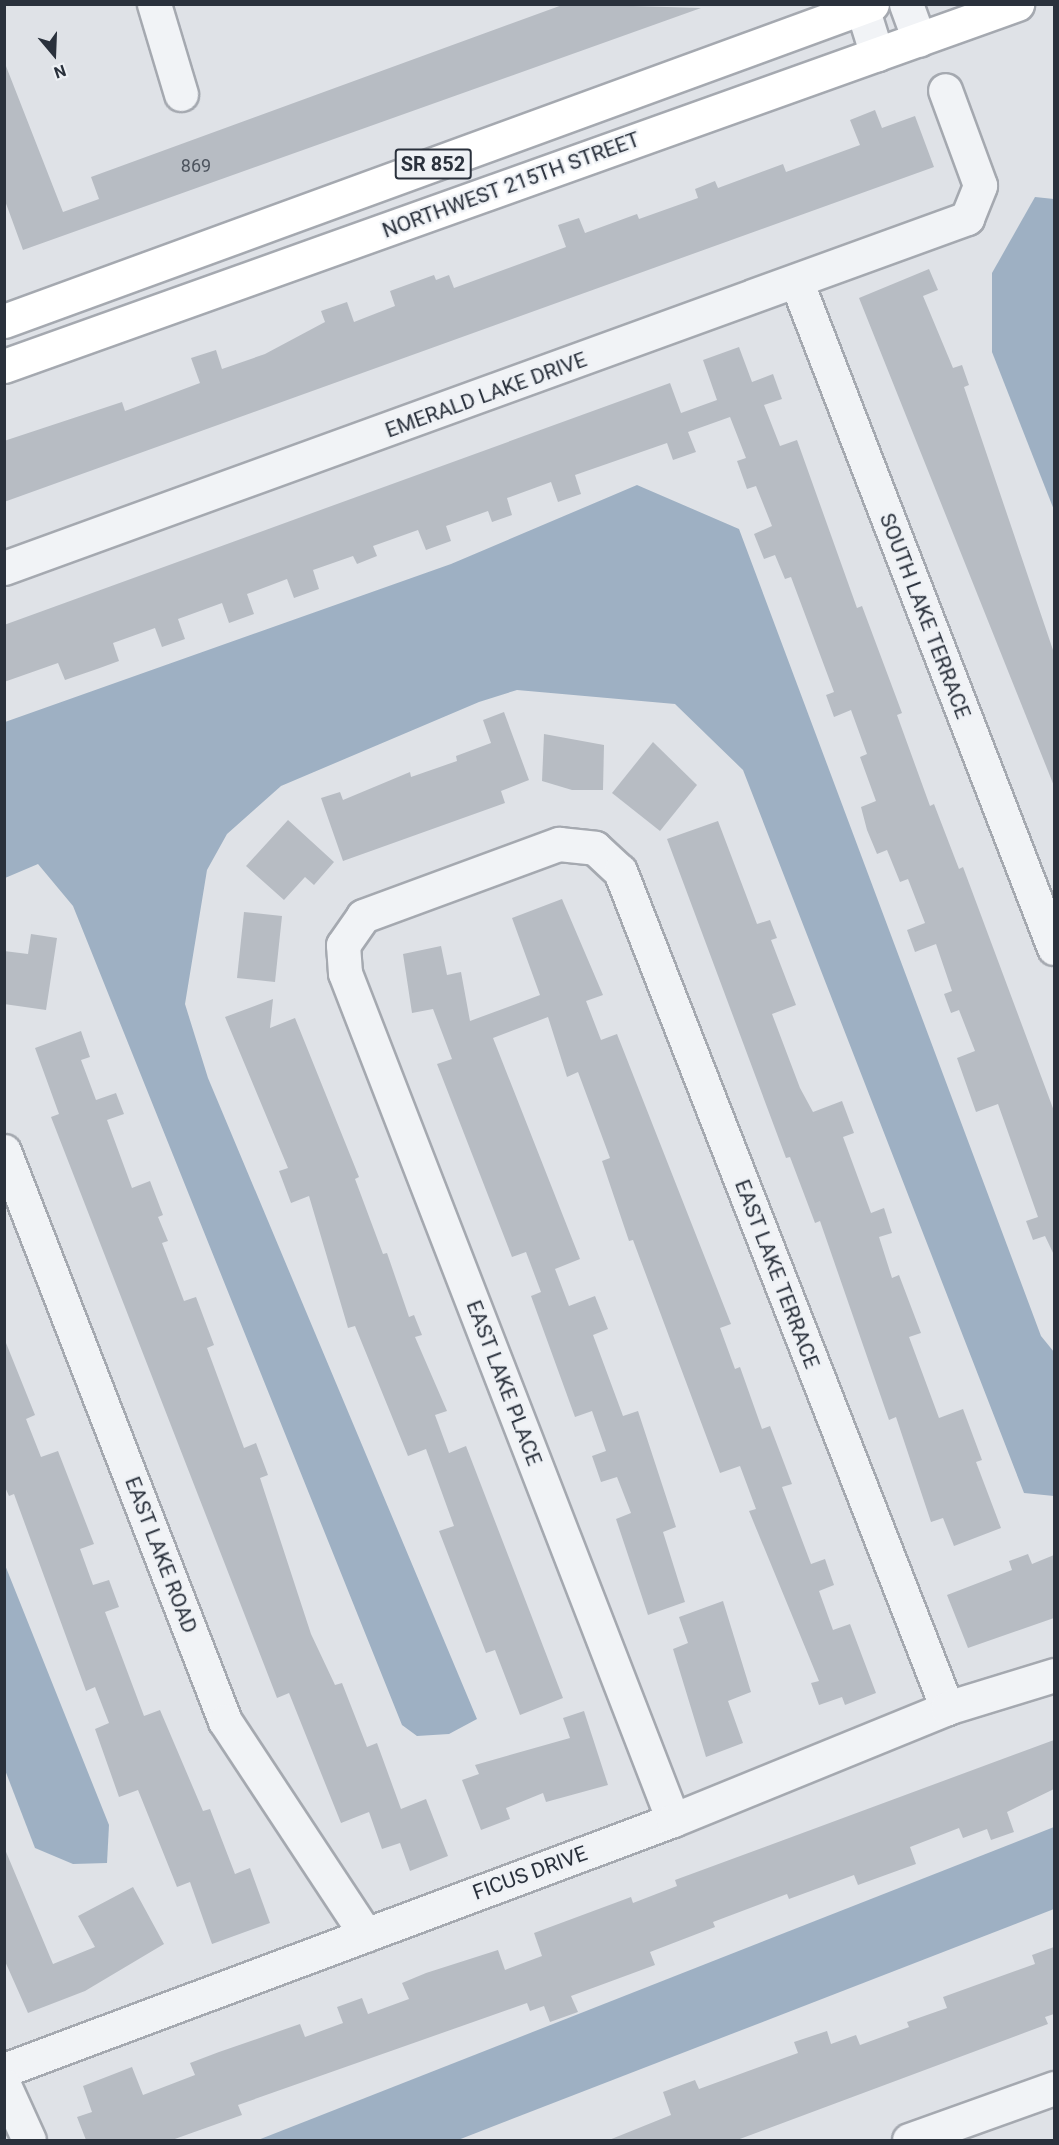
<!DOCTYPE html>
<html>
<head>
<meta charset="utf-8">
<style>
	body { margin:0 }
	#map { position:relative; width:1059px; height:2145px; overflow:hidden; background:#dfe2e7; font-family:Roboto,sans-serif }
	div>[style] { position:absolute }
	.water>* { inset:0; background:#9eb0c3 }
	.building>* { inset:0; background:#b7bcc3 }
	.roads { filter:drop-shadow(2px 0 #a5a9b0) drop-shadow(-2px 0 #a5a9b0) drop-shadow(0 2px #a5a9b0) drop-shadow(0 -2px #a5a9b0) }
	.minor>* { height:33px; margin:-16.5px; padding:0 16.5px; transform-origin:16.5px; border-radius:16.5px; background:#f1f3f6 }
	.major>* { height:33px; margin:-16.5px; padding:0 16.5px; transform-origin:16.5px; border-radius:16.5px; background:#fff }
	span { translate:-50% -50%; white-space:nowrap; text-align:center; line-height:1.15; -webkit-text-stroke:4.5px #eef1f5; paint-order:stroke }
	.number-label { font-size:18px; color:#4d545e }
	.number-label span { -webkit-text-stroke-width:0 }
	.shield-label span { padding:2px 4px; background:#eef1f5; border:2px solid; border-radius:4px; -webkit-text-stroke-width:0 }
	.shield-label { font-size:20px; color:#2a313c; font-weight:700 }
	.street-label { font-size:21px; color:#2a313c }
	.frame { position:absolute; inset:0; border:6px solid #2a313c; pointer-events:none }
	.north { position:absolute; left:24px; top:24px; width:60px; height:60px; -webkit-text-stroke:4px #eef1f5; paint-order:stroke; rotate:161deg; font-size:16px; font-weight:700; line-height:24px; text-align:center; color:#2a313c }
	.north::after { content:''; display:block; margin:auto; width:21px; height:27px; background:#2a313c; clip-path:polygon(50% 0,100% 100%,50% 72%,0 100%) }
</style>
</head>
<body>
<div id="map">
	<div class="water">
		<div style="clip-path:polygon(1035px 197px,1054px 199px,1054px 510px,992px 352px,992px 273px)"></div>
		<div style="clip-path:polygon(637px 485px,739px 529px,1041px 1336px,1054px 1352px,1054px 1496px,1024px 1493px,743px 770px,675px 704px,517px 690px,479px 702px,281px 786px,227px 834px,207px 870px,185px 1004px,208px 1078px,477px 1719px,449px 1734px,417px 1736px,402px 1725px,73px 906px,38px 864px,5px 878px,5px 722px,451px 564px)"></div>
		<div style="clip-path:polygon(5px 1565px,109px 1825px,107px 1863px,73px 1864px,35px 1848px,5px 1770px)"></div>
		<div style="clip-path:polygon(1054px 1827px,1054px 1909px,458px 2140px,258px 2140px)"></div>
	</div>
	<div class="building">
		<div style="clip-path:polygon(565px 4px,701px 8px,23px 250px,4px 198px,4px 61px,63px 212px,99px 199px,91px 177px)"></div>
		<div style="clip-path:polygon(875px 110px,882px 128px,915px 116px,934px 167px,4px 502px,4px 441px,122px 402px,125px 411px,200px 383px,191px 358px,216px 350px,222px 369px,265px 354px,325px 322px,321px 311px,347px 302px,354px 322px,395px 306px,390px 291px,434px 275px,436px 280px,449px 275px,454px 288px,566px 247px,558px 225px,579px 218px,585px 233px,637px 214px,639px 219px,698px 198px,695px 189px,715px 181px,718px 188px,783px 164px,786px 172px,860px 145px,850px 120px)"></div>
		<div style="clip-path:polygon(929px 269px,938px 290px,923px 296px,953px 368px,962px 365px,969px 385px,964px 387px,1054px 653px,1054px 786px,859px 298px)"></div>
		<div style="clip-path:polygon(739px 347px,752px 382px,773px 374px,782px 399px,764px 405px,780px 446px,797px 440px,857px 608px,862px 606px,902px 713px,897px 715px,930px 806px,934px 804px,959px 869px,963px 867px,1054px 1111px,1054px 1255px,1045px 1236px,1033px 1240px,1026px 1221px,1038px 1217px,998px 1104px,976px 1112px,957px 1058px,975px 1051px,959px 1010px,951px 1013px,944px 994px,952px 991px,936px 944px,915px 952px,907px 930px,925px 923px,908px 879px,900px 882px,887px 850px,877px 854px,867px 830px,861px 807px,876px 801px,860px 757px,867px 754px,851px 710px,834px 717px,826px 695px,834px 692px,791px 577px,785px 579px,775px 555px,764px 559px,754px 534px,772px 526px,756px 486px,747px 489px,737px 461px,746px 458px,730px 417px,688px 432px,696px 452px,673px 460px,667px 443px,575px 475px,581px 494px,558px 502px,551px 482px,507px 498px,512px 515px,492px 522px,488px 511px,446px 526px,451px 541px,426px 550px,418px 530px,373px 546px,377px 556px,357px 564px,353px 556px,313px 570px,319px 589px,294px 598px,287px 579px,247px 594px,254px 614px,229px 623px,222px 603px,178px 619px,185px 639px,162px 647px,155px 628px,113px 643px,119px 661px,97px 669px,65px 680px,58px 663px,4px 682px,4px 625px,670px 383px,681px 413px,717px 400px,703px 360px)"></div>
		<div style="clip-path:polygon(504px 712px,529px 780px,501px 791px,505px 803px,343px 861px,321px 798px,340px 792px,343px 800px,410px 772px,411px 777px,457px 761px,456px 756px,491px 743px,483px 720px)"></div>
		<div style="clip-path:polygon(544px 734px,604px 745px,603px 790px,572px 790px,542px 781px)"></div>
		<div style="clip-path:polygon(653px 742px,697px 785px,660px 831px,612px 793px)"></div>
		<div style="clip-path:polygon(288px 820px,334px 862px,314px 885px,305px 877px,284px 900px,246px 866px)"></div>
		<div style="clip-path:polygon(718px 821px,757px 924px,770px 920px,777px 938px,771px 940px,796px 1005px,772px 1014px,800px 1088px,813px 1112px,842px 1101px,854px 1133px,843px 1137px,871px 1213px,884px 1208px,892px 1233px,879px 1237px,892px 1278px,899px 1275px,921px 1333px,909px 1337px,939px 1418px,963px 1409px,982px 1460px,976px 1462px,1001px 1528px,954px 1546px,943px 1518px,931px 1522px,896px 1417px,889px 1420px,820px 1221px,815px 1223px,790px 1157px,786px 1158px,667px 839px)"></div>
		<div style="clip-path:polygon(562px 899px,603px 995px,586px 1001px,601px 1040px,617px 1034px,731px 1324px,720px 1328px,735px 1369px,740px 1367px,762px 1429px,770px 1426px,792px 1484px,782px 1487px,811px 1564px,825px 1559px,834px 1585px,819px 1591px,833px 1630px,850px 1624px,876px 1693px,845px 1705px,842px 1697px,819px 1705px,811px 1683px,819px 1681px,749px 1511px,756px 1509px,740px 1466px,720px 1473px,633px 1240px,629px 1241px,602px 1161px,610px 1158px,578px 1072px,567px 1077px,548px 1017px,493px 1038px,580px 1259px,555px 1269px,569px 1306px,595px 1296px,608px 1329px,593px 1335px,623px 1416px,638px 1411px,676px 1527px,663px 1532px,685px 1602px,648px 1615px,616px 1519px,631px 1513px,617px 1477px,601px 1482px,592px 1456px,606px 1451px,592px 1411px,575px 1417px,531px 1296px,541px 1292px,526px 1252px,512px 1257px,437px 1064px,452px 1059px,433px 1009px,412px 1013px,403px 954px,441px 946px,447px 975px,461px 972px,470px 1021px,540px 995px,512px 918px)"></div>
		<div style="clip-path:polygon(244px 912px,282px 916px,275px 982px,237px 978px)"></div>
		<div style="clip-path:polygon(31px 934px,57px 938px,46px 1010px,4px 1004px,4px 951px,28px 954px)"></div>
		<div style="clip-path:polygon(273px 999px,270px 1028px,295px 1018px,359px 1177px,355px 1179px,383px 1254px,387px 1253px,409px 1317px,414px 1315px,422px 1335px,415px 1337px,447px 1411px,435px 1415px,449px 1453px,466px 1446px,563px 1698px,520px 1715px,495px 1650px,486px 1653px,439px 1531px,454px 1526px,426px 1449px,408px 1456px,355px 1326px,348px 1328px,309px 1196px,291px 1203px,279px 1171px,288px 1168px,225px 1017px)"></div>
		<div style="clip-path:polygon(81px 1031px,90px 1057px,81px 1060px,96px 1100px,116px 1093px,124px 1114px,107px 1120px,132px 1188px,150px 1181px,163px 1215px,158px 1217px,168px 1241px,162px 1243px,184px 1301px,196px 1297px,214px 1345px,207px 1348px,244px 1448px,256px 1443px,268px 1475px,260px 1478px,311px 1634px,335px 1685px,342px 1683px,367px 1747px,377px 1743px,401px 1809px,426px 1799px,448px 1856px,410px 1871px,400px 1843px,382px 1849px,369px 1812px,341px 1823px,289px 1693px,277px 1698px,51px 1117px,59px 1114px,35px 1048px)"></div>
		<div style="clip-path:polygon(4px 1338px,35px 1415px,26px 1419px,41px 1457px,58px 1451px,94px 1544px,80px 1549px,93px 1585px,109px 1580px,119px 1607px,105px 1612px,144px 1716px,160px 1710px,203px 1811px,210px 1809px,235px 1874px,250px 1868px,270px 1923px,212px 1944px,190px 1882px,177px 1887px,138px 1790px,119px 1797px,95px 1729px,109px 1723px,95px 1687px,86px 1691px,14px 1494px,9px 1496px,4px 1485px)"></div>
		<div style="clip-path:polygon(1028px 1554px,1032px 1564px,1054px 1555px,1054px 1618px,968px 1648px,947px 1595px,1012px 1570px,1009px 1561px)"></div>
		<div style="clip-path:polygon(723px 1601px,751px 1692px,728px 1701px,743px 1743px,706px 1757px,673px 1649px,688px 1643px,679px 1617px)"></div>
		<div style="clip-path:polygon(584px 1711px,608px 1785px,546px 1802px,543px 1793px,506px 1808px,510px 1819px,481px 1830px,462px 1780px,479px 1774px,475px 1765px,570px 1738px,563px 1718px)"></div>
		<div style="clip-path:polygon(1054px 1740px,1054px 1789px,1007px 1812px,1014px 1832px,991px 1840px,987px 1829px,963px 1838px,959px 1828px,910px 1847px,916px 1864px,858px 1885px,854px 1875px,789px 1899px,787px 1894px,713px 1922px,715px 1927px,650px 1952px,655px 1965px,571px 1996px,578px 2012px,550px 2022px,544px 2006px,530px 2011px,527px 2003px,238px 2105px,242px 2115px,172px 2140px,86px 2140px,77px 2117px,92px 2112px,83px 2086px,132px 2067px,143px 2095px,195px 2075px,190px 2063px,219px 2052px,300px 2024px,305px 2037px,343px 2023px,337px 2007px,362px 1998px,368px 2014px,409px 1999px,402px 1983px,426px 1973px,498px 1950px,505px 1970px,542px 1956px,534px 1933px,631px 1897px,633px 1903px,677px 1886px,675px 1880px,694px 1873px)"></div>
		<div style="clip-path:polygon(4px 1847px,53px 1964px,95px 1947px,78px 1916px,133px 1887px,164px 1944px,85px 1991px,28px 2013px,4px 1959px)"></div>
		<div style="clip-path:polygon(1054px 1947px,1054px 2014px,1045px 2017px,1048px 2024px,737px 2140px,609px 2140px,671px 2115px,663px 2092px,695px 2080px,699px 2089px,798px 2053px,794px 2042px,827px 2031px,831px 2044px,856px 2035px,860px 2045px,909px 2027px,907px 2022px,947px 2008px,943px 1997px,1035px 1964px,1032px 1955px)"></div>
	</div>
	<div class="roads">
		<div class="minor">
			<div style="left:154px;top:4px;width:94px;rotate:73.3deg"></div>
			<div style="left:861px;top:4px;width:53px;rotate:72.6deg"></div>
			<div style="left:906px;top:4px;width:38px;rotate:70deg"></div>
			<div style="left:797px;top:283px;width:713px;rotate:68.87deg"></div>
			<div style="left:4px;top:568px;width:1025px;rotate:-19.97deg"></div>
			<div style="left:967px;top:218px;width:35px;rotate:-68deg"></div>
			<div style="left:980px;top:185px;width:101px;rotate:-110.2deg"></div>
			<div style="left:4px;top:1151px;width:611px;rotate:68.81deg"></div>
			<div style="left:225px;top:1721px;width:256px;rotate:56.6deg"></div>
			<div style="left:673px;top:1820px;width:908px;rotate:-111.17deg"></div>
			<div style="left:345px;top:973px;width:28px;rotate:-94deg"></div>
			<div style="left:343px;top:945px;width:35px;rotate:-55deg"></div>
			<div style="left:363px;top:916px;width:209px;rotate:-20.2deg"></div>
			<div style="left:559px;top:844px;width:36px;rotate:6deg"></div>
			<div style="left:595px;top:848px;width:34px;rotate:43deg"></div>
			<div style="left:620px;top:871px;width:899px;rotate:68.66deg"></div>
			<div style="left:4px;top:2070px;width:714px;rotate:-20.49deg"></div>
			<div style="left:673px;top:1820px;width:296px;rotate:-22.2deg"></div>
			<div style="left:947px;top:1708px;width:112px;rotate:-17.1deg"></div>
			<div style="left:4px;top:2085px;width:60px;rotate:65.6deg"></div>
			<div style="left:909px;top:2140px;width:154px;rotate:-19.7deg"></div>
		</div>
		<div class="major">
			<div style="left:4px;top:321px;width:924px;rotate:-20.06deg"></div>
			<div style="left:4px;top:366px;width:1076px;rotate:-19.66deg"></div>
		</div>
	</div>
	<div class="number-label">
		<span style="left:196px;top:166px">869</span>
	</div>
	<div class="shield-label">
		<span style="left:433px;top:164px">SR 852</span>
	</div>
	<div class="street-label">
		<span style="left:511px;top:185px;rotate:-20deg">NORTHWEST 215TH STREET</span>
		<span style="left:486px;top:395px;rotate:-20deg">EMERALD LAKE DRIVE</span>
		<span style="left:925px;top:616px;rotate:69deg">SOUTH LAKE TERRACE</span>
		<span style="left:777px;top:1274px;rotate:69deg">EAST LAKE TERRACE</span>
		<span style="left:504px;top:1383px;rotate:69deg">EAST LAKE PLACE</span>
		<span style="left:161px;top:1555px;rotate:69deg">EAST LAKE ROAD</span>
		<span style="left:530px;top:1873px;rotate:-20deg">FICUS DRIVE</span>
	</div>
	<div class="frame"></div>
	<div class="north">N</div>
</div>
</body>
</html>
